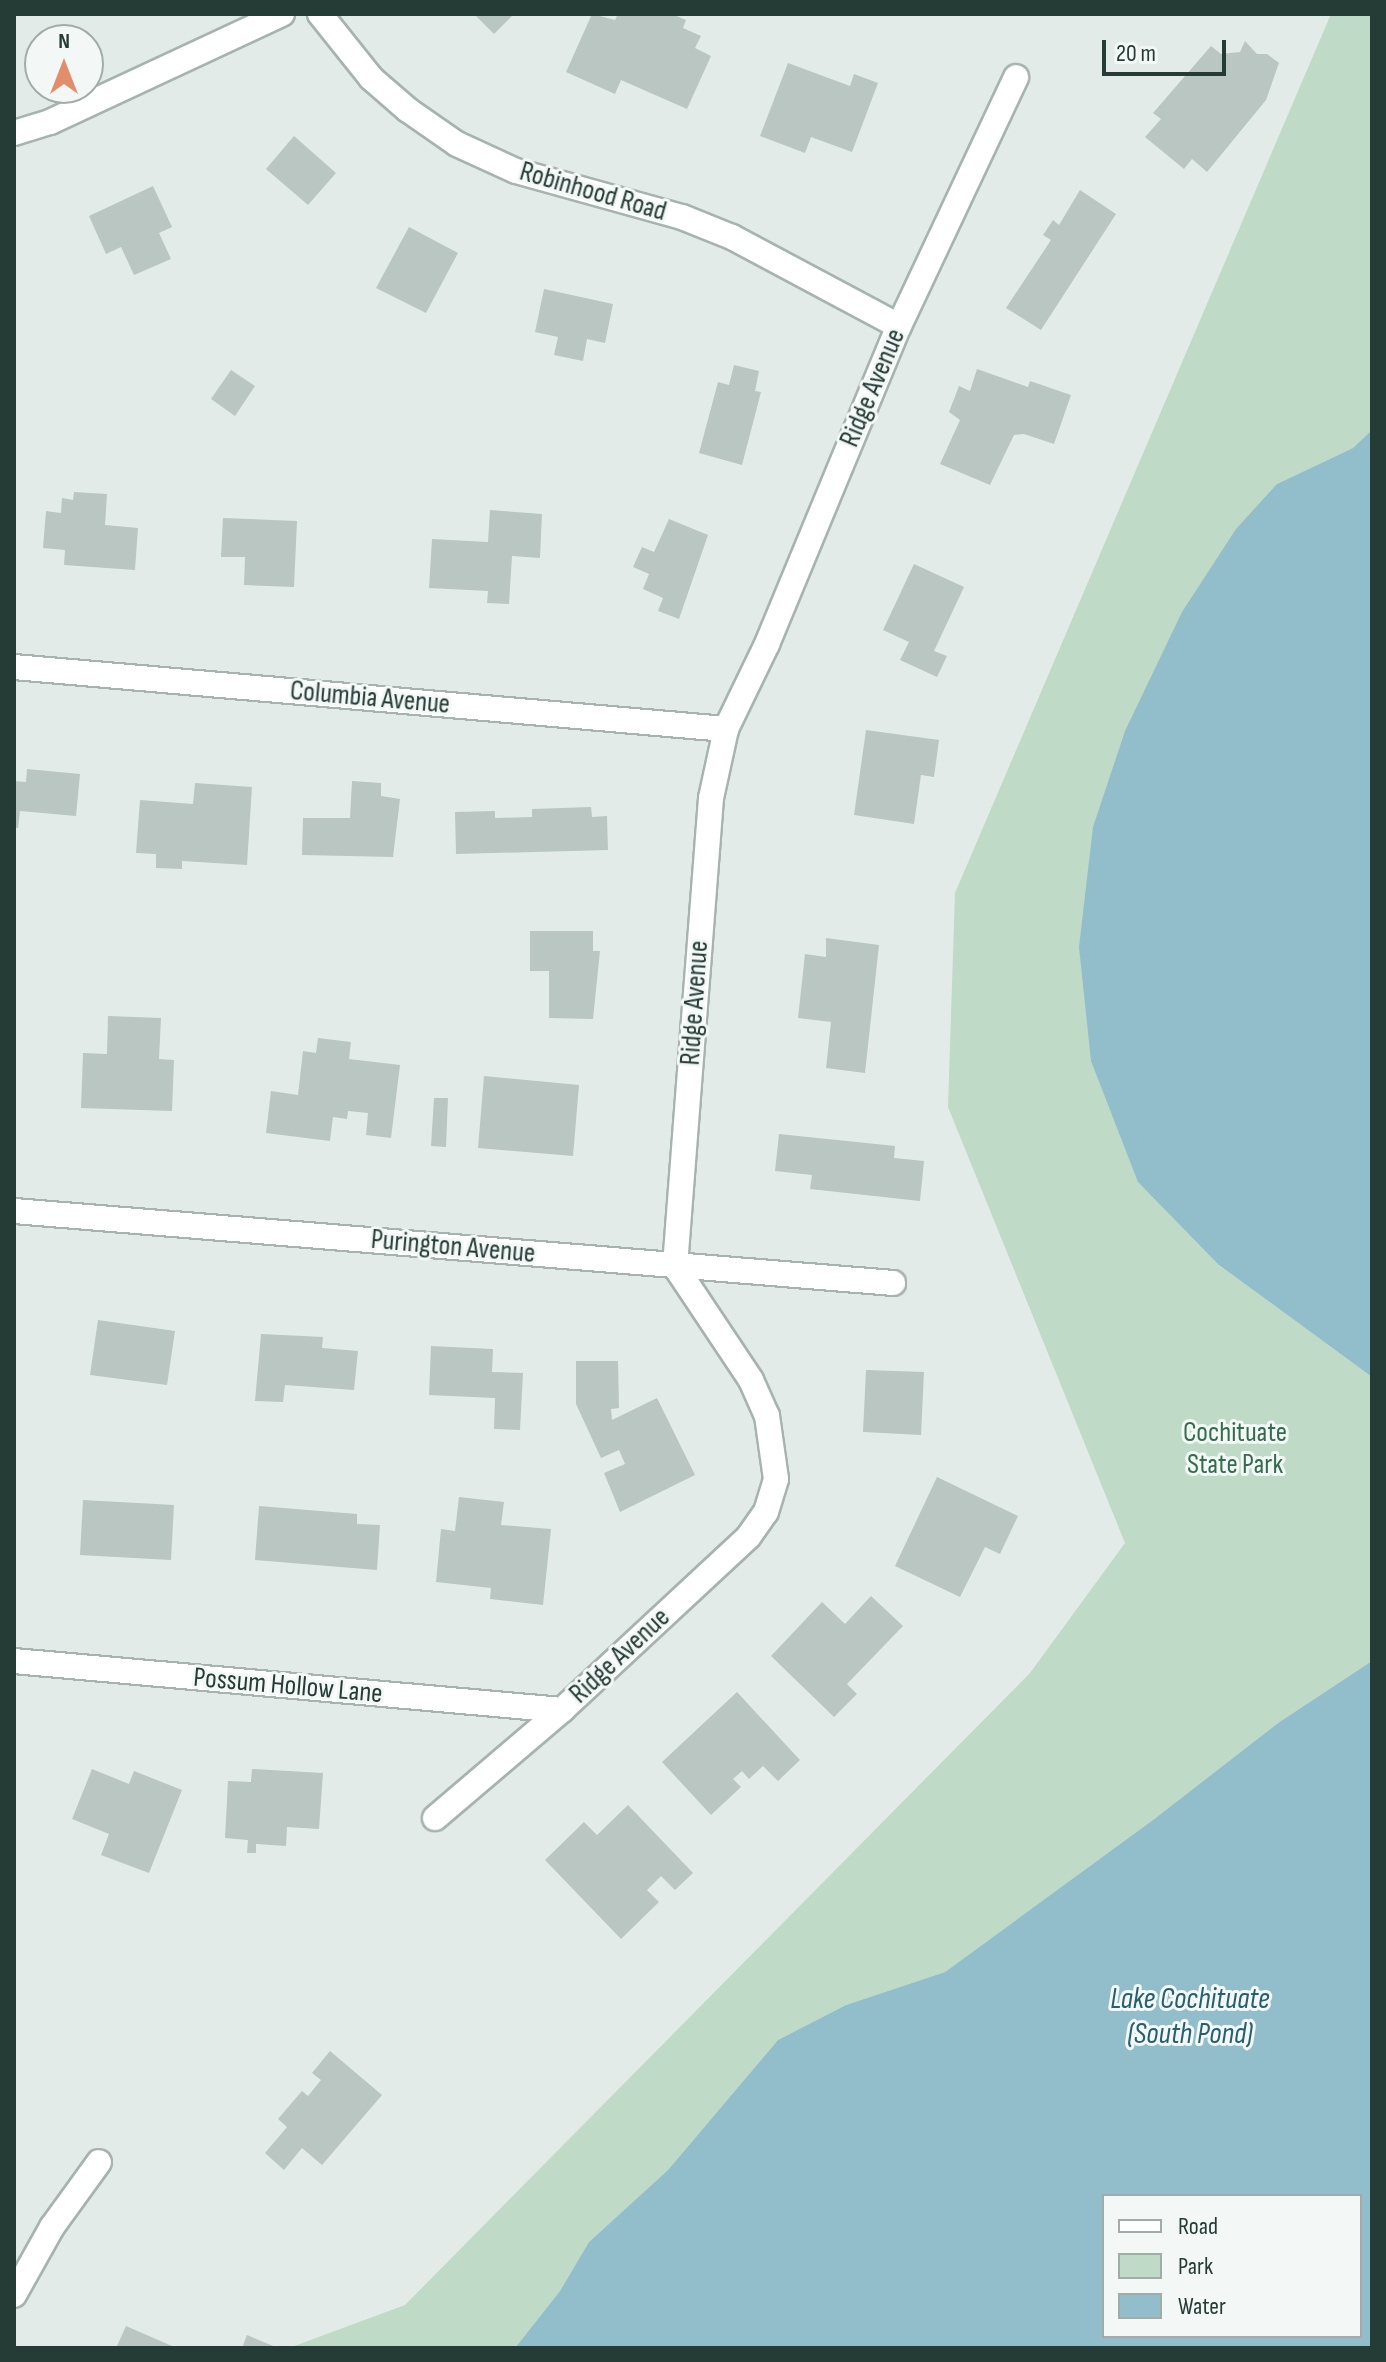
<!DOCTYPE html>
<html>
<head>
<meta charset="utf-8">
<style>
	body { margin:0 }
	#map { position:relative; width:1386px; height:2362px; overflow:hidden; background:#e3ebe8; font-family:"Sofia Sans Condensed",sans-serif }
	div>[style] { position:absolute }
	.green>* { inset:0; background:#bfdac7 }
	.water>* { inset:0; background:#91beca }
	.building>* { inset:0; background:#b9c6c1 }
	.roads { filter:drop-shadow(2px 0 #a6b3af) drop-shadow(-2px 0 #a6b3af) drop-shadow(0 2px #a6b3af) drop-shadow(0 -2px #a6b3af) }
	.street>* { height:24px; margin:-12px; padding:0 12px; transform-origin:12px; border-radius:12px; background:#fff }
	span { translate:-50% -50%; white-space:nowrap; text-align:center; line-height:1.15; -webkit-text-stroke:6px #f3f8f6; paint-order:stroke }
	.street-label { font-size:28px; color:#253b36 }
	.park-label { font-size:28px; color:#346d4d }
	.water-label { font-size:30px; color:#265f70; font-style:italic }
	.frame { position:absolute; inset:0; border:16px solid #253b36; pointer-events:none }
	.legend { position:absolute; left:1102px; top:2194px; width:260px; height:144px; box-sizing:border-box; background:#f3f8f6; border:2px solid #a1aca9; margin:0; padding:10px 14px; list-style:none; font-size:24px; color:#253b36 }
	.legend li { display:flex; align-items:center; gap:16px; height:40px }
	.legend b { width:40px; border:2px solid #a1aca9 }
	.north { position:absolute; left:24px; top:24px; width:80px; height:80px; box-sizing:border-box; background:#f3f8f6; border:2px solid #a1aca9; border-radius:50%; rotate:0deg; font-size:22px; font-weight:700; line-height:32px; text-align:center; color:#253b36 }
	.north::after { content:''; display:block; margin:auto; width:28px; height:36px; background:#e28e6a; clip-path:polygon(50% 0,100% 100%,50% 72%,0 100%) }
	.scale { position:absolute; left:1102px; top:40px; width:124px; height:36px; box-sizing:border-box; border:4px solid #253b36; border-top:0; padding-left:10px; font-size:24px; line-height:28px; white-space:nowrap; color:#253b36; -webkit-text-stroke:6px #f3f8f6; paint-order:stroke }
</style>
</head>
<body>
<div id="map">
	<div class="green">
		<div style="clip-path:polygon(1331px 14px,1372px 14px,1372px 430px,1353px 448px,1277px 484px,1219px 1265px,1372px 1377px,1372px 1661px,1278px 1723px,1153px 1820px,945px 1972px,846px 2005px,778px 2040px,668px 2170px,589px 2242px,560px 2291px,515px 2348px,289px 2348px,405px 2305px,1030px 1673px,1125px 1543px,948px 1107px,955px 893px)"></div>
	</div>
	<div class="water">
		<div style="clip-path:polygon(1372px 430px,1372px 1377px,1219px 1265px,1138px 1182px,1091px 1061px,1079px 947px,1093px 827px,1125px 731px,1182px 612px,1236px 529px,1277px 484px,1353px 448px)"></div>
		<div style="clip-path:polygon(evenodd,1372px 1661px,1372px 2348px,515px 2348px,560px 2291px,589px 2242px,668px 2170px,778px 2040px,846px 2005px,945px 1972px,1153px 1820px,1278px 1723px,1372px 1661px,1104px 2196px,1360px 2196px,1360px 2336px,1104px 2336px,1104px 2196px)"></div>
	</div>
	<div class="building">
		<div style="clip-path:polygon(474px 14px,514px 14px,494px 34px)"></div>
		<div style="clip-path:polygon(592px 14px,615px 20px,618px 14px,672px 14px,686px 20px,683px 28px,701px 36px,695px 48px,711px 56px,687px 109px,621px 80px,615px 94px,566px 72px)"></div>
		<div style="clip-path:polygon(1245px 41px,1257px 54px,1267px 54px,1279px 63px,1266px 100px,1207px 172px,1192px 159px,1184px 169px,1145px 137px,1161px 119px,1153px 113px,1211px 46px,1221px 54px,1240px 52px)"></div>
		<div style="clip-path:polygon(788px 63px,850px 86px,854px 74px,878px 83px,852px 152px,811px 137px,805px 153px,760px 136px)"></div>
		<div style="clip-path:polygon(294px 136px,336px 173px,308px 205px,266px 169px)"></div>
		<div style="clip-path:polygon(153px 186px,172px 227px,159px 233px,171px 259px,134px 275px,121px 247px,106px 254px,89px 216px)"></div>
		<div style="clip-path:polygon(1080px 190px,1116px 214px,1041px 330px,1006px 308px,1051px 240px,1043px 235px,1053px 220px,1059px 225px)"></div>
		<div style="clip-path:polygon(409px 227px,458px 253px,426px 313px,376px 288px)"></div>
		<div style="clip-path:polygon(544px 289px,613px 304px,605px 343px,587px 339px,583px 361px,554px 355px,558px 337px,535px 332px)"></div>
		<div style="clip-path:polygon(734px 365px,759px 371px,755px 391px,761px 392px,742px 465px,699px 453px,718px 382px,729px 385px)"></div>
		<div style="clip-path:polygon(977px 369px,1028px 387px,1030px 381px,1071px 395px,1054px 444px,1024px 434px,1014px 435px,990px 485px,940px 464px,960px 420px,949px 412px,959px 386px,970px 391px)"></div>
		<div style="clip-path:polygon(231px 370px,255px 386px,235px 416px,211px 399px)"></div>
		<div style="clip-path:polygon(74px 492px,107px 494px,105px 525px,138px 528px,135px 570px,64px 565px,65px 550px,43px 548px,46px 511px,61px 513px,62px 498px,73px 500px)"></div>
		<div style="clip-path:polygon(490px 510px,542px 514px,540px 558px,512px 556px,509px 604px,487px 603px,488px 591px,429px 588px,432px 539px,488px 542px)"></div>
		<div style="clip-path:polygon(223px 518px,297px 521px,294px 587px,244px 585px,245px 557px,221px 557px)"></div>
		<div style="clip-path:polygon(669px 519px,708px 535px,679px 619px,658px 611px,663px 598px,643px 589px,649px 574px,633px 567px,642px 547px,654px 552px)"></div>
		<div style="clip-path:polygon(914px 564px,964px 587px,934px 651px,947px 656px,937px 677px,900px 660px,909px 642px,883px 630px)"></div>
		<div style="clip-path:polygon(866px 730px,939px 740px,934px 777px,921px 775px,914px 824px,854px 815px)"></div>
		<div style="clip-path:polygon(27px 769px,80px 774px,76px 816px,20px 811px,18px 828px,14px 827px,14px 781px,26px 782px)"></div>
		<div style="clip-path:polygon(352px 781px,381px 783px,381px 796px,400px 799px,393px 857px,302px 855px,303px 818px,350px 818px)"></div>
		<div style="clip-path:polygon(195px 783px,252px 787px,247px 865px,182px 861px,182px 869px,156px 868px,156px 854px,136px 853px,140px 800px,193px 804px)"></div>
		<div style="clip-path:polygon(591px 807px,592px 817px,607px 816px,608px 850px,456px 854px,455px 812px,495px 811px,495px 818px,532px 817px,532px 809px)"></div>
		<div style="clip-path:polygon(530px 931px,593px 931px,593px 951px,600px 951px,593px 1019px,549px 1018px,549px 971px,530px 971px)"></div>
		<div style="clip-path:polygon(826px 938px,879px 945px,865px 1073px,826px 1068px,831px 1022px,798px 1018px,805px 954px,826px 957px)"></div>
		<div style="clip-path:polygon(108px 1016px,161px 1018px,159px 1059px,174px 1060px,172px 1111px,81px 1108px,83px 1053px,107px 1054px)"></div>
		<div style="clip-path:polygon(318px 1038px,351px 1042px,349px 1059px,400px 1065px,391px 1138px,366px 1135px,368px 1113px,348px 1111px,347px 1119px,333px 1117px,330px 1141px,266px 1133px,271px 1091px,298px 1095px,303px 1051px,316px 1053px)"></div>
		<div style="clip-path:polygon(484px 1076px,579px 1085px,573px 1156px,478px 1148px)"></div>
		<div style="clip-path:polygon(434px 1098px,448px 1098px,446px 1147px,431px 1146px)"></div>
		<div style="clip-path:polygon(779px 1134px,895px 1146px,894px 1158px,924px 1161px,920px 1201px,810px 1189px,812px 1175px,775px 1171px)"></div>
		<div style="clip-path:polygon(98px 1320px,175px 1331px,167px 1385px,90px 1375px)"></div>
		<div style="clip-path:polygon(261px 1334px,323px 1337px,322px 1348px,358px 1351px,354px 1390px,285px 1385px,283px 1402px,255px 1401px)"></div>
		<div style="clip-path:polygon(431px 1346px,493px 1349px,492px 1372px,523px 1373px,520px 1430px,494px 1429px,495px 1398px,429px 1395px)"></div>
		<div style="clip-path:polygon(576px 1361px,618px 1361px,619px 1408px,611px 1409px,612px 1420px,657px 1398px,695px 1475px,620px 1512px,604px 1473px,625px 1464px,619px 1450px,601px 1458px,576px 1404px)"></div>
		<div style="clip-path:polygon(866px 1370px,924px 1372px,921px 1435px,863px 1432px)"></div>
		<div style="clip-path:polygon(937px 1477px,1018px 1516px,1000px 1554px,985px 1547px,960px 1597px,895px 1566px)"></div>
		<div style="clip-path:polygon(459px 1497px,504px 1502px,501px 1525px,551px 1529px,543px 1605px,490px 1599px,491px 1588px,436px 1582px,441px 1529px,455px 1531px)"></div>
		<div style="clip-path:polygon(83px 1500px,174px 1505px,171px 1560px,80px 1555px)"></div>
		<div style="clip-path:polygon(259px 1506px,357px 1514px,357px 1524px,380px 1525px,377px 1570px,255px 1560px)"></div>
		<div style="clip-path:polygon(871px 1596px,903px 1626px,847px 1684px,857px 1694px,834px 1717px,771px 1656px,822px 1602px,845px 1624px)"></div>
		<div style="clip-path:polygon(737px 1692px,800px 1760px,778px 1781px,763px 1766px,749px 1779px,742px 1771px,733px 1779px,741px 1787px,711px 1815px,662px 1762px)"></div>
		<div style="clip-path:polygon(92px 1769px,129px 1784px,134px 1771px,182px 1790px,149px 1873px,101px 1855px,109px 1834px,72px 1819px)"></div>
		<div style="clip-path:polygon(252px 1769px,323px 1773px,319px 1829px,287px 1827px,286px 1846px,256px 1844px,256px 1853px,247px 1853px,248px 1840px,225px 1838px,228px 1781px,251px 1782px)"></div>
		<div style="clip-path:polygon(628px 1805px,693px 1873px,675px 1890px,661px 1876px,647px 1890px,659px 1902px,621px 1939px,545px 1860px,584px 1822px,597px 1835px)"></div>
		<div style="clip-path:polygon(330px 2051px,382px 2095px,322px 2165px,302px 2148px,284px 2170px,265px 2153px,287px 2127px,278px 2119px,302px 2091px,308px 2096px,321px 2080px,312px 2073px)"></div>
		<div style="clip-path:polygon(126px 2326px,172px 2346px,171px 2348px,116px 2348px)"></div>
		<div style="clip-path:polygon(247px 2335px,278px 2348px,242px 2348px)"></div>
	</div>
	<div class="roads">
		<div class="street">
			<div style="left:320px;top:14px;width:82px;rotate:51.4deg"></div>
			<div style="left:371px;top:78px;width:49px;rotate:40.9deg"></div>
			<div style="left:408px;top:110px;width:60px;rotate:34.8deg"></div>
			<div style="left:457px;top:144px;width:65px;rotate:24.6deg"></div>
			<div style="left:516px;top:171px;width:172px;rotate:15.5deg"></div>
			<div style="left:682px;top:217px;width:54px;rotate:21.8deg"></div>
			<div style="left:732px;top:237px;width:189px;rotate:28.1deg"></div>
			<div style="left:14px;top:133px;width:38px;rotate:-17deg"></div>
			<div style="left:50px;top:122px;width:256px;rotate:-25deg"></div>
			<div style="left:14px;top:667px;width:715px;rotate:4.98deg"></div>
			<div style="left:14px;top:1211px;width:882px;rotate:4.68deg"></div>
			<div style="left:14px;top:1661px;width:550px;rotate:5.11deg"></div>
			<div style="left:435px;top:1818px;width:167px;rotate:-40.4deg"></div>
			<div style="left:562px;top:1710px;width:255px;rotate:-42.9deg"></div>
			<div style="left:749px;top:1536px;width:29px;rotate:-55deg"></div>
			<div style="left:766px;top:1512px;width:34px;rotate:-73deg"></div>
			<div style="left:776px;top:1479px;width:64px;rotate:-98.1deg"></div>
			<div style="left:767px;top:1416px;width:39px;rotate:-114deg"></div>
			<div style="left:751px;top:1380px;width:137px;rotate:-123.7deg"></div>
			<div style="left:675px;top:1266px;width:469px;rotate:-85.6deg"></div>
			<div style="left:711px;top:798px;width:71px;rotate:-77.7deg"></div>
			<div style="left:726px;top:729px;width:94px;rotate:-64.2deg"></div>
			<div style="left:767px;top:644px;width:344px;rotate:-67.5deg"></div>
			<div style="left:899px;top:326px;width:275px;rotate:-64.8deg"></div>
			<div style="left:14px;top:2295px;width:78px;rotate:-60.8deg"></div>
			<div style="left:52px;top:2227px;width:80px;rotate:-54.1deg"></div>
		</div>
	</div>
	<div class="street-label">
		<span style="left:593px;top:192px;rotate:16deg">Robinhood Road</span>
		<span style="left:873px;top:388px;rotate:-67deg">Ridge Avenue</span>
		<span style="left:370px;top:698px;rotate:5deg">Columbia Avenue</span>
		<span style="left:695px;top:1003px;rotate:-86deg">Ridge Avenue</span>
		<span style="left:453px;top:1247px;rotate:5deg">Purington Avenue</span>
		<span style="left:620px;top:1656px;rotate:-43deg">Ridge Avenue</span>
		<span style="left:288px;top:1686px;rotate:5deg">Possum Hollow Lane</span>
	</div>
	<div class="park-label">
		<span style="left:1235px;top:1449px">Cochituate<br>State Park</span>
	</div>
	<div class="water-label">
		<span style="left:1190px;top:2016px">Lake Cochituate<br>(South Pond)</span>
	</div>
	<div class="frame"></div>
	<ul class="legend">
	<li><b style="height:10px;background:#fff"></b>Road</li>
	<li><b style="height:22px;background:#bfdac7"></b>Park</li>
	<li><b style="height:22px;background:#91beca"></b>Water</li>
	</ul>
	<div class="north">N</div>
	<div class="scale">20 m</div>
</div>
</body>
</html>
